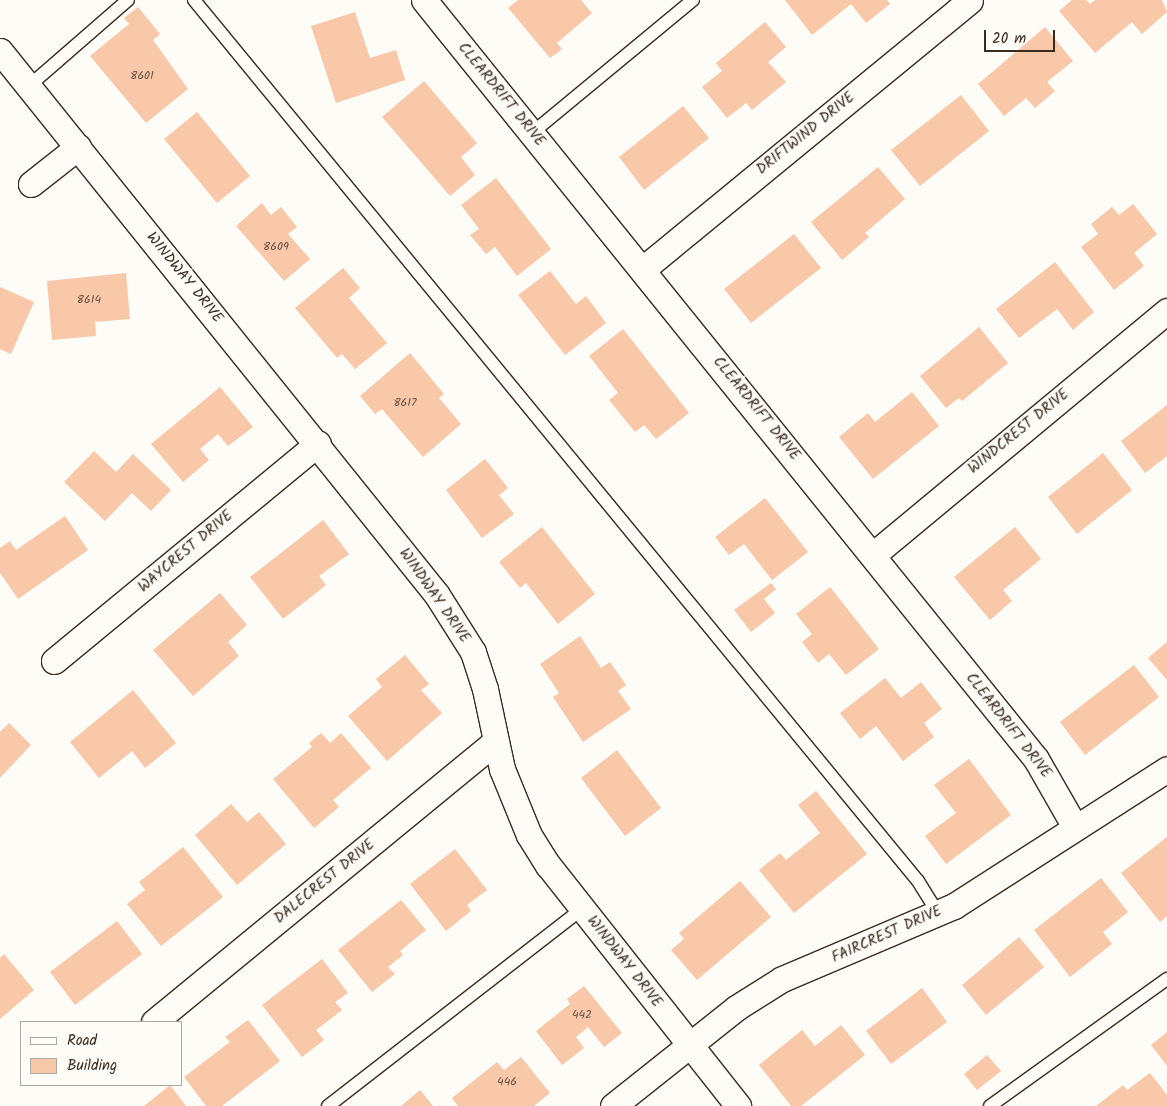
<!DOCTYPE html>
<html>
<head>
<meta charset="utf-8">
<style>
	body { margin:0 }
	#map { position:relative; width:1167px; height:1106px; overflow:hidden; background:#fdfcf7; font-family:Kalam,sans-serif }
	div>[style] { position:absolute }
	.building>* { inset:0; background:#f9c8a9 }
	.roads { filter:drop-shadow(1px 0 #3b2a1e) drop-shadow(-1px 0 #3b2a1e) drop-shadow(0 1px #3b2a1e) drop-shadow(0 -1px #3b2a1e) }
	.service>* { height:12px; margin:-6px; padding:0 6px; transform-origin:6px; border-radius:6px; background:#fdfcf7 }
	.minor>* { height:25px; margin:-12.5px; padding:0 12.5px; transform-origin:12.5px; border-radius:12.5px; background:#fdfcf7 }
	span { translate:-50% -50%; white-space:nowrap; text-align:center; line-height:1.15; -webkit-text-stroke:4.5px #fdfcf7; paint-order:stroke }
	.number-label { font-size:12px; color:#6a5241 }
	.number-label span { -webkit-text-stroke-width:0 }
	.street-label { font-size:15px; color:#3b2a1e }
	.legend { position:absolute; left:20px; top:1021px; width:162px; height:65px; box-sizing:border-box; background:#fdfcf7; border:1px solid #afa8a0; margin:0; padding:6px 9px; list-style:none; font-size:15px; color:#3b2a1e }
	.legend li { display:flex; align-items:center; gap:10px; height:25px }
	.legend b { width:25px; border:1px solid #afa8a0 }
	.scale { position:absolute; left:984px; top:30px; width:71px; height:22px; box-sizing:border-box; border:2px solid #3b2a1e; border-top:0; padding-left:6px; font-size:15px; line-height:18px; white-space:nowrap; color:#3b2a1e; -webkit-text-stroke:4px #fdfcf7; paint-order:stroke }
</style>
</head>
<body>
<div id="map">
	<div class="building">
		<div style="clip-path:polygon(518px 0,581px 0,592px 13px,557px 43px,562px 49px,550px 58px,508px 8px)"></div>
		<div style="clip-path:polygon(785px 0,887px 0,890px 4px,866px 23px,851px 4px,812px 35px)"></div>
		<div style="clip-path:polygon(1072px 0,1086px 0,1090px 4px,1095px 0,1162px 0,1167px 12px,1142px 34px,1132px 22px,1095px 53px,1059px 11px)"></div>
		<div style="clip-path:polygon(138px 7px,160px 34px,153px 40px,188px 89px,146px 123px,90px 56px,129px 24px,124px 18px)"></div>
		<div style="clip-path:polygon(355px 12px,370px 58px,396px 50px,405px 80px,336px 103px,311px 26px)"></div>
		<div style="clip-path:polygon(765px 22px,786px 47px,768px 62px,786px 82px,752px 110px,746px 103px,727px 118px,702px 87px,722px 71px,716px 63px)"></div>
		<div style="clip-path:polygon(1045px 27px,1073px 61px,1047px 82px,1055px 91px,1035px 108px,1026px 98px,1004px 116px,978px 84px)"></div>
		<div style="clip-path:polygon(424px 81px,477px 143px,461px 157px,475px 175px,450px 196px,382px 117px)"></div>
		<div style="clip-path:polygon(961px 95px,989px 131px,920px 186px,891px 150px)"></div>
		<div style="clip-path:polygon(683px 106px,709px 138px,644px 190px,619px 157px)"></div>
		<div style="clip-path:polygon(197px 112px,250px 176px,217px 203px,164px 139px)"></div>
		<div style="clip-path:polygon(878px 167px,905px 199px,865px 233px,869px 237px,842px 260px,811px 222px)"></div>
		<div style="clip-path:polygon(496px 178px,551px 249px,517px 276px,495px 247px,486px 254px,470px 235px,479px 229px,461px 205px)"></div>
		<div style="clip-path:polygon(262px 203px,271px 215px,281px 207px,297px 227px,288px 234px,310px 259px,284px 281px,236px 226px)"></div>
		<div style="clip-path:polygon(1133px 204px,1157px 234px,1134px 253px,1144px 266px,1114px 290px,1081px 247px,1098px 234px,1091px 224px,1112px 207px,1119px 215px)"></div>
		<div style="clip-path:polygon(794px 234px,821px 268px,751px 323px,724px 289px)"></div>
		<div style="clip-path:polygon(1055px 262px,1094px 312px,1073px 330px,1057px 309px,1019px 338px,996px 309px)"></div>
		<div style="clip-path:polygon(343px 268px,360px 288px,349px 298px,387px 343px,355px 369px,342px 354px,337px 358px,295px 308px)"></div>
		<div style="clip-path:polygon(550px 271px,576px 304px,586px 296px,606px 323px,565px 355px,518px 295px)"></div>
		<div style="clip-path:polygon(126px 273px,130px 319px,95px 322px,96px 336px,52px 340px,47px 281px)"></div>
		<div style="clip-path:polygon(0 287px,34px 302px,11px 354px,0 349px)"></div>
		<div style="clip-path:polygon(979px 327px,1008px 363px,962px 401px,959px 398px,946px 408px,920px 376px)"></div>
		<div style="clip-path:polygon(623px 329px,689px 413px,656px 439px,644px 425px,635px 432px,609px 400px,618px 393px,589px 356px)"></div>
		<div style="clip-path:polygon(410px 353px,444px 394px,439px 398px,461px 424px,423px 457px,382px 409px,375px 414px,360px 396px)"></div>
		<div style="clip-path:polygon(220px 387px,253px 427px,228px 446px,218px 434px,200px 449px,209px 460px,183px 482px,151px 444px)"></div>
		<div style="clip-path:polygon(912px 392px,939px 426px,873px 479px,839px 437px,868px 413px,875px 422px)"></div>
		<div style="clip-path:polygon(1167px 405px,1167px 456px,1145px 473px,1121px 441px)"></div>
		<div style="clip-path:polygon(94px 451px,116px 472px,133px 454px,171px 490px,151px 511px,132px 493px,105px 521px,64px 482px)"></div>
		<div style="clip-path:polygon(1103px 453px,1132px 490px,1077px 534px,1048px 497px)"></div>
		<div style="clip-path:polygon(485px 459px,508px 488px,499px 495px,514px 514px,482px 538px,446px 490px)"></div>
		<div style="clip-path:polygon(765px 498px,808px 552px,772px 580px,744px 544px,729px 555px,715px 537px)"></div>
		<div style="clip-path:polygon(65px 516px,88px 550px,18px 599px,0 573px,0 548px,10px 541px,16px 550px)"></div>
		<div style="clip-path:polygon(323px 520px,349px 554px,319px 576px,326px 585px,283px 619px,250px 577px)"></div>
		<div style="clip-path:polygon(542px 527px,595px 594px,558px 624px,526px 583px,520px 588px,499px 562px)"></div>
		<div style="clip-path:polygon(1015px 527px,1041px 559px,1003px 590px,1012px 601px,990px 620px,954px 577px)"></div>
		<div style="clip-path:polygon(771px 583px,776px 589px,764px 599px,775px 613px,751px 632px,734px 610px)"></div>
		<div style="clip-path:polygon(830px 587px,879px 649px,846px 675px,829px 654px,818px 663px,802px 642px,812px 634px,796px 614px)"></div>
		<div style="clip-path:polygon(220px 593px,247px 625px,228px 642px,239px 656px,193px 696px,153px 650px)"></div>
		<div style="clip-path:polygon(580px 636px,601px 668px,610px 662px,626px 685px,618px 691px,631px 709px,583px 742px,553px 697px,559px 693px,540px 664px)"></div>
		<div style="clip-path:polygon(1167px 642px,1167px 680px,1148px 658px)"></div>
		<div style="clip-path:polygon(405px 655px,429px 684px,421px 690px,442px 713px,387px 761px,348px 716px,382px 687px,376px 679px)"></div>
		<div style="clip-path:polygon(1134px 665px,1159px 697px,1085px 755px,1060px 722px)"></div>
		<div style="clip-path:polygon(885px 678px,901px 698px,921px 682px,942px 709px,924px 723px,934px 737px,903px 761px,876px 726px,860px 739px,840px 713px)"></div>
		<div style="clip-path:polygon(133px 690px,176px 743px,145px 768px,132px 751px,99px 778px,70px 742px)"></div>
		<div style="clip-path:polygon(9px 723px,31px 745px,0 778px,0 732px)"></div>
		<div style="clip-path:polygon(321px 733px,330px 743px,341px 733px,371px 768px,333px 800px,339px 807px,314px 828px,273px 779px,312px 747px,309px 743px)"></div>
		<div style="clip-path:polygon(617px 750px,661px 808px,625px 836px,581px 778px)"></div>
		<div style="clip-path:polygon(969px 759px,1011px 815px,946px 864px,925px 836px,956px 813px,934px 785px)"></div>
		<div style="clip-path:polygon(816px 791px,867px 854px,794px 913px,759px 870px,780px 853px,786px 860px,820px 833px,798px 805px)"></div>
		<div style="clip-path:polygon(231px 804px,247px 822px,259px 812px,286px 844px,237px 885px,195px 835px)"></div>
		<div style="clip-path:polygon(1167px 837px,1167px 916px,1160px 922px,1121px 873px)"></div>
		<div style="clip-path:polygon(183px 847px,223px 897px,161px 946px,127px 904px,145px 890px,139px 882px)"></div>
		<div style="clip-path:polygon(455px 849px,487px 890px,467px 905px,471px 911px,446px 931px,410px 884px)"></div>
		<div style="clip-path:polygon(1101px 878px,1128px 912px,1103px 932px,1112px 944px,1070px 977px,1034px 930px)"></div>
		<div style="clip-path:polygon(740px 881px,771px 917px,697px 980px,671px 950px,684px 939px,679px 933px)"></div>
		<div style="clip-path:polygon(401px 900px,426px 930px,400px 951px,403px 955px,388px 967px,395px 974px,372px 992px,338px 950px)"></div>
		<div style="clip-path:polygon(117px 921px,142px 954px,75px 1005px,50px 972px)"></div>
		<div style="clip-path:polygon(1019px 937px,1044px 967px,986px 1015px,962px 985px)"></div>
		<div style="clip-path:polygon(4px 954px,34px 990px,0 1019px,0 958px)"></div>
		<div style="clip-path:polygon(322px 959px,348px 993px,335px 1002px,342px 1010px,316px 1030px,324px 1040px,302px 1057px,262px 1005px)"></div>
		<div style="clip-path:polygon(584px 986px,622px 1033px,604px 1047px,588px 1027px,576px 1037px,584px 1048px,562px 1065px,536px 1031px,570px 1004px,567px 999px)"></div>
		<div style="clip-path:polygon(922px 988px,947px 1022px,891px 1064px,866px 1031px)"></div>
		<div style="clip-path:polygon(248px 1020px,280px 1061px,222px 1106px,206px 1106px,184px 1077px,230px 1042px,225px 1037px)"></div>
		<div style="clip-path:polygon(841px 1025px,865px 1055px,801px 1106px,791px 1106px,759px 1065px,802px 1030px,815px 1046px)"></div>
		<div style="clip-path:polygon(1167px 1032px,1167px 1066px,1151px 1045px)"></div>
		<div style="clip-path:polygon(987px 1055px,1001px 1071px,977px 1090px,964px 1074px)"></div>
		<div style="clip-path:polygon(521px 1057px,550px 1093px,534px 1106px,458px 1106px,452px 1098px,497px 1062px,504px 1070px)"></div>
		<div style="clip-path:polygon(1150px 1073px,1167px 1095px,1167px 1106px,1096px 1106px,1123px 1085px,1127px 1090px)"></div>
		<div style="clip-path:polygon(170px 1085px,186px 1106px,144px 1106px)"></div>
		<div style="clip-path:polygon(420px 1090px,433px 1106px,401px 1106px)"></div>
	</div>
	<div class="roads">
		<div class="service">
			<div style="left:194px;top:0;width:1140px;rotate:50.59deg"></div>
			<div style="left:918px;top:881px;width:38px;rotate:58deg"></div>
			<div style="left:29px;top:86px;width:131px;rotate:-41deg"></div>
			<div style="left:532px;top:133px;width:209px;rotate:-39.6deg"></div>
			<div style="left:328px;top:1106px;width:321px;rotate:-37.8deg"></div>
			<div style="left:990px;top:1106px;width:218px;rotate:-35.7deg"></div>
		</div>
		<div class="minor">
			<div style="left:424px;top:0;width:975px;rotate:51.12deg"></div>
			<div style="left:1036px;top:759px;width:78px;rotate:60.2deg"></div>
			<div style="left:0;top:51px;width:698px;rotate:51.22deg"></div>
			<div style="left:437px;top:595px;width:67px;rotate:57.7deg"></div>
			<div style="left:473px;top:652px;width:39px;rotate:72deg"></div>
			<div style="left:485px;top:689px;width:82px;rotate:78deg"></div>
			<div style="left:502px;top:769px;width:71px;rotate:67.8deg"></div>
			<div style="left:529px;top:835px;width:36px;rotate:58deg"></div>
			<div style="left:548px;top:865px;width:307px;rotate:51.7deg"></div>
			<div style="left:31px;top:184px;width:60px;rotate:-38.2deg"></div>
			<div style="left:643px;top:269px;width:423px;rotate:-39.4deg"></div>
			<div style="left:873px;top:555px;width:382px;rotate:-39.7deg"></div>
			<div style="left:54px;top:661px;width:342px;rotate:-39.5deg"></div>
			<div style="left:154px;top:1022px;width:441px;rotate:-39.4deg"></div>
			<div style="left:613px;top:1106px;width:157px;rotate:-38.5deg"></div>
			<div style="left:736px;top:1008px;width:54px;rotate:-32.2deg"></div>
			<div style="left:782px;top:979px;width:187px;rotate:-23deg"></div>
			<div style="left:954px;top:906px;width:253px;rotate:-32.7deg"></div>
		</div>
	</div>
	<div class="number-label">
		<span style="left:142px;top:76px">8601</span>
		<span style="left:276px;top:247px">8609</span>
		<span style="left:89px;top:300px">8614</span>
		<span style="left:405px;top:403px">8617</span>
		<span style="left:582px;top:1015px">442</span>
		<span style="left:507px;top:1082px">446</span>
	</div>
	<div class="street-label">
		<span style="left:501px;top:95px;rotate:51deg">CLEARDRIFT DRIVE</span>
		<span style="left:806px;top:134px;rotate:-39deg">DRIFTWIND DRIVE</span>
		<span style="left:184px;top:278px;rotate:51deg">WINDWAY DRIVE</span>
		<span style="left:756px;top:409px;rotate:51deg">CLEARDRIFT DRIVE</span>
		<span style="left:1019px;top:432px;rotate:-39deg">WINDCREST DRIVE</span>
		<span style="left:186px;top:552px;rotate:-40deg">WAYCREST DRIVE</span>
		<span style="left:434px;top:596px;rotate:55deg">WINDWAY DRIVE</span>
		<span style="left:1008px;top:726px;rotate:52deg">CLEARDRIFT DRIVE</span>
		<span style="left:325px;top:882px;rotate:-39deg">DALECREST DRIVE</span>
		<span style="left:887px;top:935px;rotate:-24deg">FAIRCREST DRIVE</span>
		<span style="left:624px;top:962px;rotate:52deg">WINDWAY DRIVE</span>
	</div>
	<ul class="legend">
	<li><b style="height:6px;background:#fdfcf7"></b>Road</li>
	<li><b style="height:14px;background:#f9c8a9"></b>Building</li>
	</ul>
	<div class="scale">20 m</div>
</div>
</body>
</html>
